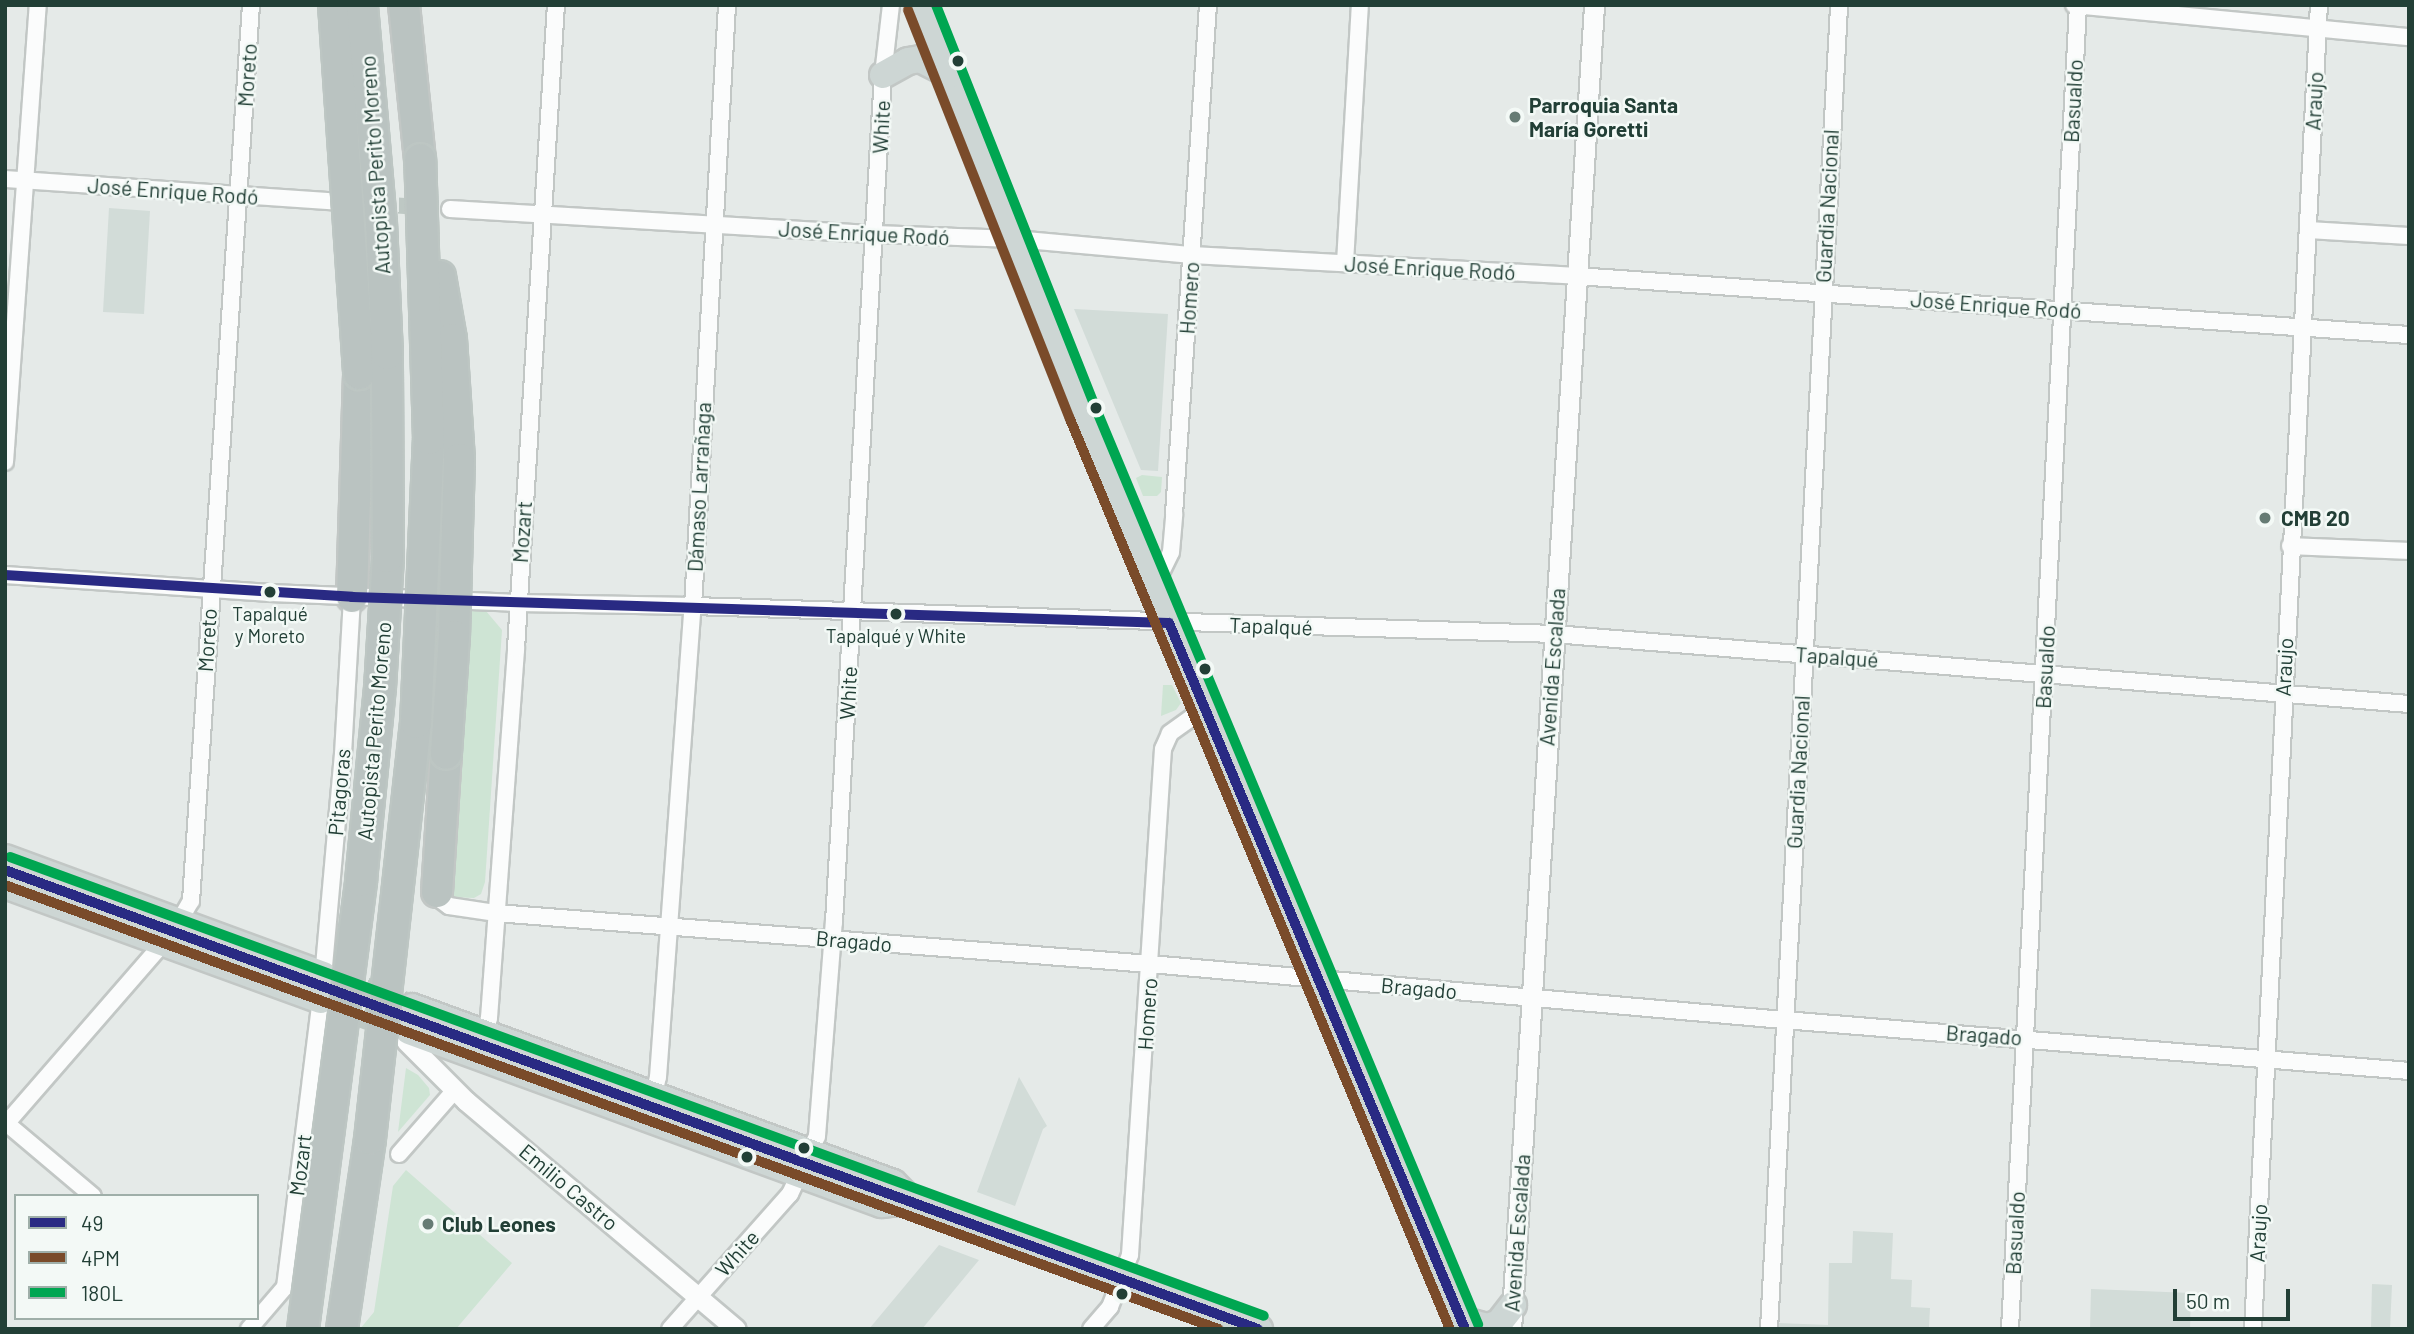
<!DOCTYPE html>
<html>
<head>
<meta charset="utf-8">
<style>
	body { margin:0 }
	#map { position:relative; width:2414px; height:1334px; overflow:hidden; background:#e5eae8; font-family:Barlow,sans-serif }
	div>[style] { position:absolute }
	.built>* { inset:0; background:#d2dcd8 }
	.green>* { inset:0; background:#cee4d4 }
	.minor-tunnel>* { height:16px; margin-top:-8px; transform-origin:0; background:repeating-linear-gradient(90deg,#bec8c4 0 16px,transparent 0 24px) }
	.primary-tunnel>* { height:26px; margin-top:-13px; transform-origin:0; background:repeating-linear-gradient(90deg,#bec8c4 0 26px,transparent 0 39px) }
	.roads { filter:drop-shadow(2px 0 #c2c7c5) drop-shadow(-2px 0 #c2c7c5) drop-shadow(0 2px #c2c7c5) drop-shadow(0 -2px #c2c7c5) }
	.minor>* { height:16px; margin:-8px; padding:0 8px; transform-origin:8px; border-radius:8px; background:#fbfcfc }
	.tertiary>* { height:19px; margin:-9.5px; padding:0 9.5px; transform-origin:9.5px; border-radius:9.5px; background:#fbfcfc }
	.primary>* { height:26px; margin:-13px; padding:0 13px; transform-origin:13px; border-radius:13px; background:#cdd6d4 }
	.motorway>* { height:30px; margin:-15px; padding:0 15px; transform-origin:15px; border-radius:15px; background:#bac3c1 }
	.bridges { filter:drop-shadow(2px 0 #bdc6c3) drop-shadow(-2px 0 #bdc6c3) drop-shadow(0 2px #bdc6c3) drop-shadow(0 -2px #bdc6c3) }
	.motorway-bridge>* { height:30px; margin:-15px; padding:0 15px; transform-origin:15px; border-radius:15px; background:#bac3c1 }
	.bus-1>* { height:10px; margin:-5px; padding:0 5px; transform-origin:5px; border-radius:5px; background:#292a83 }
	.bus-2>* { height:10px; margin:-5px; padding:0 5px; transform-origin:5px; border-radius:5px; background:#7a4b2a }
	.bus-3>* { height:10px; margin:-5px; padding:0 5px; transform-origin:5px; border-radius:5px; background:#00a651 }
	.dots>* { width:19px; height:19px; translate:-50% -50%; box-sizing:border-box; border:4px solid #f3f9f6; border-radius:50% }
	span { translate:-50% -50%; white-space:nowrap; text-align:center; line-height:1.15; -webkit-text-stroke:5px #f3f9f6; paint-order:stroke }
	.bus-label { font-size:19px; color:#223f36 }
	.street-label { font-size:21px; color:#223f36 }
	.poi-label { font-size:21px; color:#223f36; font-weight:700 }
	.left { translate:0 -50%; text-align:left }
	.frame { position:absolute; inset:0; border:7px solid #223f36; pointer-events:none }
	.legend { position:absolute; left:14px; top:1194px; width:245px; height:126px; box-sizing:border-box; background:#f3f9f6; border:2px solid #9fafa9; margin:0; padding:9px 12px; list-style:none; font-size:21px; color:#223f36 }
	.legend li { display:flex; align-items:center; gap:14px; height:35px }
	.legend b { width:35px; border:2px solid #9fafa9 }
	.scale { position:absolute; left:2173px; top:1289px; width:117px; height:32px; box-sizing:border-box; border:4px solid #223f36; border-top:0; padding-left:9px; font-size:21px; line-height:24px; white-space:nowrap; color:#223f36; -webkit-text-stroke:5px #f3f9f6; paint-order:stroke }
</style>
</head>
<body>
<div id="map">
	<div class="built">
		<div style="clip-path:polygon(109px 208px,150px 211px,144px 314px,103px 312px)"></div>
		<div style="clip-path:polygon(1074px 309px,1168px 314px,1158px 471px,1141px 470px)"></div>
		<div style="clip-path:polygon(1019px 1077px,1047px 1126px,1043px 1129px,1015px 1206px,977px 1192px)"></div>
		<div style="clip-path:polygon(1853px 1231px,1893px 1233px,1891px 1279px,1912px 1280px,1911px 1307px,1930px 1308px,1929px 1327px,1949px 1329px,1777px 1329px,1778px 1323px,1828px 1325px,1829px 1263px,1852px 1263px)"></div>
		<div style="clip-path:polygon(939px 1245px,979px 1260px,922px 1329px,869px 1329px)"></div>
		<div style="clip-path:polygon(2372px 1284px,2392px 1285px,2390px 1329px,2371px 1329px)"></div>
		<div style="clip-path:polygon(2091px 1289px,2191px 1293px,2190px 1329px,2090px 1329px)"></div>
	</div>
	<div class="green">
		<div style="clip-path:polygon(1142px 475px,1162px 477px,1161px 492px,1157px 496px,1143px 496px,1136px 478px)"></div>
		<div style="clip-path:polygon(465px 610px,486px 611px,502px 630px,485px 882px,481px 894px,474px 898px,452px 897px,448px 893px)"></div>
		<div style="clip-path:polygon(1163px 685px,1172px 685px,1181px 703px,1176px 710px,1161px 716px)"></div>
		<div style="clip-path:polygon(406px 1068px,418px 1075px,429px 1088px,430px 1095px,398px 1132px)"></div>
		<div style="clip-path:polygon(406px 1170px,512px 1263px,456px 1329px,360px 1329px,374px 1312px,393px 1186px)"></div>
	</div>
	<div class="minor-tunnel">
		<div style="left:375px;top:204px;width:75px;rotate:3.8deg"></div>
	</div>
	<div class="primary-tunnel">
		<div style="left:328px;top:977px;width:80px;rotate:19.8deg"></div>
		<div style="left:326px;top:1002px;width:81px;rotate:19.6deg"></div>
	</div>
	<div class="roads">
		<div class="minor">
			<div style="left:2074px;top:5px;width:337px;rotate:5.5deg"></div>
			<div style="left:5px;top:179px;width:337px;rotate:3.9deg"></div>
			<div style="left:450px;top:209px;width:425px;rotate:3.4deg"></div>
			<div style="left:874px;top:234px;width:141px;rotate:2deg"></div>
			<div style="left:1015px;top:239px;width:178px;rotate:5.2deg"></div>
			<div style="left:1192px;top:255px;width:386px;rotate:3.1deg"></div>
			<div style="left:1577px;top:276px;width:834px;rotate:4.06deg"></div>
			<div style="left:2308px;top:230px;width:101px;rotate:3.4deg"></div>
			<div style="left:1345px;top:263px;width:258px;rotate:-86.7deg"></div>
			<div style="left:5px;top:462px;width:458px;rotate:-85.9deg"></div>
			<div style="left:2290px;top:546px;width:119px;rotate:2.4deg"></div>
			<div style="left:5px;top:575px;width:266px;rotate:3.9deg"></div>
			<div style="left:270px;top:593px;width:248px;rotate:2.3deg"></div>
			<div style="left:518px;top:603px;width:175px;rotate:1deg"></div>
			<div style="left:693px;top:606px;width:861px;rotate:1.86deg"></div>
			<div style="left:1554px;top:634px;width:858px;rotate:4.68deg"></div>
			<div style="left:1154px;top:587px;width:39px;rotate:-64deg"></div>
			<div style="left:1171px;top:552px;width:38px;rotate:-85deg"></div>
			<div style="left:1174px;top:514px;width:510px;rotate:-86.18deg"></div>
			<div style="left:437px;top:892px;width:9px;rotate:63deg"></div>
			<div style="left:441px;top:900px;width:10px;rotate:37deg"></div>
			<div style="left:449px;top:906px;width:48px;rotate:8.5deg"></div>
			<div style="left:496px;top:913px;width:656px;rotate:4.46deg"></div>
			<div style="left:1150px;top:964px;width:636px;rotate:5.05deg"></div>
			<div style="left:1784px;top:1020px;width:627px;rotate:4.66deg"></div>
			<div style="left:482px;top:1042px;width:25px;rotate:-74deg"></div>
			<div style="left:489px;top:1018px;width:370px;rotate:-85.8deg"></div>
			<div style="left:516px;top:649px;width:645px;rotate:-86.45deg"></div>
			<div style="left:654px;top:1094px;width:17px;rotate:-77deg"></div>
			<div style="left:658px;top:1077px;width:472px;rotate:-85.8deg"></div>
			<div style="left:693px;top:606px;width:602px;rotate:-86.76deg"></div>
			<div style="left:5px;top:1122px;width:115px;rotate:40.1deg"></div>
			<div style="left:5px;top:1125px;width:256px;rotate:-49deg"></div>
			<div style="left:173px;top:932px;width:36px;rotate:-60deg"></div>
			<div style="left:191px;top:901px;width:898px;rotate:-86.17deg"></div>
			<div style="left:399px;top:1154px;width:85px;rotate:-48.8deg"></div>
			<div style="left:249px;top:1329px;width:55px;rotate:-49.4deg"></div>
			<div style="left:285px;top:1287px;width:289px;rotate:-82.9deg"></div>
			<div style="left:321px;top:1000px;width:247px;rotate:-84.9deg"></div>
			<div style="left:343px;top:754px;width:157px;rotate:-86.7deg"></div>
			<div style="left:670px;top:1329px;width:181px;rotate:-48.4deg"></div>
			<div style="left:790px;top:1194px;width:64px;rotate:-65deg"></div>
			<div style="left:817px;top:1136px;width:215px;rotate:-85.5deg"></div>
			<div style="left:834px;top:922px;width:848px;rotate:-86.69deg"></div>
			<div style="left:883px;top:75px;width:70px;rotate:-83.5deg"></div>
			<div style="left:1091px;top:1329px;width:29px;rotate:-49deg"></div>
			<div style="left:1110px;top:1307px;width:56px;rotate:-69deg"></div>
			<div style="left:1130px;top:1255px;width:507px;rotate:-86.27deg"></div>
			<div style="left:1163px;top:749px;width:17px;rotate:-66deg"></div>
			<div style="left:1170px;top:733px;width:43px;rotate:-35.5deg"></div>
			<div style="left:1769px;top:1329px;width:1326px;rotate:-86.97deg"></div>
			<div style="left:2010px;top:1329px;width:1326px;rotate:-87.06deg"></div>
			<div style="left:2253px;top:1329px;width:1326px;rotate:-87.15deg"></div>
		</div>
		<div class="tertiary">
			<div style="left:406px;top:1041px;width:85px;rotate:45deg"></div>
			<div style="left:466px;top:1101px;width:353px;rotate:40.2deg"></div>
			<div style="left:1511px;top:1329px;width:1327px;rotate:-86.41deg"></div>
		</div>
		<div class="primary">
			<div style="left:921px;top:5px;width:440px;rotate:68.4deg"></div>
			<div style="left:1083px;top:414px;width:992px;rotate:67.34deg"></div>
			<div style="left:883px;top:75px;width:29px;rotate:-29deg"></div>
			<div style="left:908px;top:61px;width:12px;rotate:-9deg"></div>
			<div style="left:920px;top:59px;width:34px;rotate:27deg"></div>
			<div style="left:5px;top:858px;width:339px;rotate:20.2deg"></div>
			<div style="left:5px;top:885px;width:336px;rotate:20deg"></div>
			<div style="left:412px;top:1007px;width:512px;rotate:20.1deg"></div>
			<div style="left:893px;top:1183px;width:25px;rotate:45deg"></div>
			<div style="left:911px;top:1201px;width:371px;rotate:20.2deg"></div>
			<div style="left:409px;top:1031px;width:503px;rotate:20.13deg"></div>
			<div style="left:881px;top:1204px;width:30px;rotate:-6deg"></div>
			<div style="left:1457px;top:1312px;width:12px;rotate:48deg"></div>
			<div style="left:1465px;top:1321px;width:24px;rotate:15deg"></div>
			<div style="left:1488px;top:1327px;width:12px;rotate:-20deg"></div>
			<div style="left:1499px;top:1323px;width:23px;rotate:-52deg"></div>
		</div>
		<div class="motorway">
			<div style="left:404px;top:5px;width:155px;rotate:84.1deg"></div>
			<div style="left:352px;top:597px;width:223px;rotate:-88.2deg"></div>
			<div style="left:437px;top:892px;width:138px;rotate:-86.3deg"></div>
		</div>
	</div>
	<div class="bridges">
		<div class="motorway-bridge">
			<div style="left:334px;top:5px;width:370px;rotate:86.1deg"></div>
			<div style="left:440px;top:276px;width:64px;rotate:80.1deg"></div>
			<div style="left:451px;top:339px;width:120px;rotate:86.2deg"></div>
			<div style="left:459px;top:459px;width:177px;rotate:91.6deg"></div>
			<div style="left:454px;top:636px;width:118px;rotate:93.9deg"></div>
			<div style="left:303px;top:1329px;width:452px;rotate:-82.6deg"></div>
			<div style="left:361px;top:881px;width:194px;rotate:-84.4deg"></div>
			<div style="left:380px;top:688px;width:131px;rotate:-86.5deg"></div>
			<div style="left:388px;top:557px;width:203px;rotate:-90.3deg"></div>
			<div style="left:387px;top:354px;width:131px;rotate:-92.6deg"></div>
			<div style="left:381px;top:223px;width:219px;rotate:-95deg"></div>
			<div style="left:342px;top:1329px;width:192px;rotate:-81.6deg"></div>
			<div style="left:370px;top:1139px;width:419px;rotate:-83.7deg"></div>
			<div style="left:416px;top:723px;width:284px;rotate:-87.4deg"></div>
			<div style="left:429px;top:439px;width:280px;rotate:-91.8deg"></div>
		</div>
	</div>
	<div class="bus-1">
		<div style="left:5px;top:575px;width:348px;rotate:3.6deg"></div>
		<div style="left:352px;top:597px;width:817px;rotate:1.82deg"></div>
		<div style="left:1169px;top:623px;width:766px;rotate:67.25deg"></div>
		<div style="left:5px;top:870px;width:1334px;rotate:20.12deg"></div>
	</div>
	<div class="bus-2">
		<div style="left:908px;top:10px;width:440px;rotate:68.4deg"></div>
		<div style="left:1070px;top:419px;width:986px;rotate:67.34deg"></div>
		<div style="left:5px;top:885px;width:1292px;rotate:20.1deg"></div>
	</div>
	<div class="bus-3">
		<div style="left:936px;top:5px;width:435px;rotate:68.4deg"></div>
		<div style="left:1096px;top:409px;width:992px;rotate:67.34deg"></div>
		<div style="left:10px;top:857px;width:1335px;rotate:20.1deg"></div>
	</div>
	<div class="dots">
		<div style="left:958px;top:61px;background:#223f36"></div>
		<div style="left:1515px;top:117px;background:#667b74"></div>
		<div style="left:1096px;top:408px;background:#223f36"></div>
		<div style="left:2265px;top:518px;background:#667b74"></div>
		<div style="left:270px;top:592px;background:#223f36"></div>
		<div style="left:896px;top:614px;background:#223f36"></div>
		<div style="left:1205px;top:669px;background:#223f36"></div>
		<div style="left:804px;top:1148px;background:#223f36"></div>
		<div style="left:747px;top:1157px;background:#223f36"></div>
		<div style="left:428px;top:1224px;background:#667b74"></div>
		<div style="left:1122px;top:1294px;background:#223f36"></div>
	</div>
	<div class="bus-label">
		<span style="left:270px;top:625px">Tapalqué<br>y Moreto</span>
		<span style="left:896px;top:636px">Tapalqué y White</span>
	</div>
	<div class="street-label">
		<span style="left:247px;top:75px;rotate:-86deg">Moreto</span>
		<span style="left:2073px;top:101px;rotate:-87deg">Basualdo</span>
		<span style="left:2314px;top:101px;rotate:-87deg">Araujo</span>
		<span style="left:881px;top:127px;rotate:-87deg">White</span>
		<span style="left:375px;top:165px;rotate:-94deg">Autopista Perito Moreno</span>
		<span style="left:173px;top:191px;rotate:4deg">José Enrique Rodó</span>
		<span style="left:1827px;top:206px;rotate:-87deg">Guardia Nacional</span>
		<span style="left:864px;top:233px;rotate:3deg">José Enrique Rodó</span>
		<span style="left:1430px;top:268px;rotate:3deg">José Enrique Rodó</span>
		<span style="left:1189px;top:298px;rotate:-86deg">Homero</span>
		<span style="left:1996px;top:305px;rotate:4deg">José Enrique Rodó</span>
		<span style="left:699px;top:487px;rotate:-87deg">Dámaso Larrañaga</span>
		<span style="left:522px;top:532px;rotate:-86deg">Mozart</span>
		<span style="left:1271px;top:626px;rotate:2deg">Tapalqué</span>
		<span style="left:207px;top:640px;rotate:-86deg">Moreto</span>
		<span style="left:1837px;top:657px;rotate:4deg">Tapalqué</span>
		<span style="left:1552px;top:667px;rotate:-86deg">Avenida Escalada</span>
		<span style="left:2045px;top:667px;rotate:-87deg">Basualdo</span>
		<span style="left:2284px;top:667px;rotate:-87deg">Araujo</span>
		<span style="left:848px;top:693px;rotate:-87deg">White</span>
		<span style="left:374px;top:731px;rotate:-85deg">Autopista Perito Moreno</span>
		<span style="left:1798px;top:772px;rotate:-87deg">Guardia Nacional</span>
		<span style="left:339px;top:792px;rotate:-85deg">Pitagoras</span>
		<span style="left:854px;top:941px;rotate:5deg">Bragado</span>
		<span style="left:1419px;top:988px;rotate:5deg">Bragado</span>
		<span style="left:1147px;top:1014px;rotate:-86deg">Homero</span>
		<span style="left:1984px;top:1035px;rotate:4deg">Bragado</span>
		<span style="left:300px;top:1165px;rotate:-83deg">Mozart</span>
		<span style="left:569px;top:1187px;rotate:40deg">Emilio Castro</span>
		<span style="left:1517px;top:1233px;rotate:-86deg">Avenida Escalada</span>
		<span style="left:2015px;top:1233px;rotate:-87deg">Basualdo</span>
		<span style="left:2258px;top:1233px;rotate:-87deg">Araujo</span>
		<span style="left:737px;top:1253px;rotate:-48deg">White</span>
	</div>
	<div class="poi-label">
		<span class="left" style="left:1529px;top:117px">Parroquia Santa<br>María Goretti</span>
		<span class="left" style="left:2281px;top:518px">CMB 20</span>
		<span class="left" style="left:442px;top:1224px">Club Leones</span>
	</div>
	<div class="frame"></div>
	<ul class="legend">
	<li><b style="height:9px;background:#292a83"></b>49</li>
	<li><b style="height:9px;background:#7a4b2a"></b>4PM</li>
	<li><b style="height:9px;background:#00a651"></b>180L</li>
	</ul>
	<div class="scale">50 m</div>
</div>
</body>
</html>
